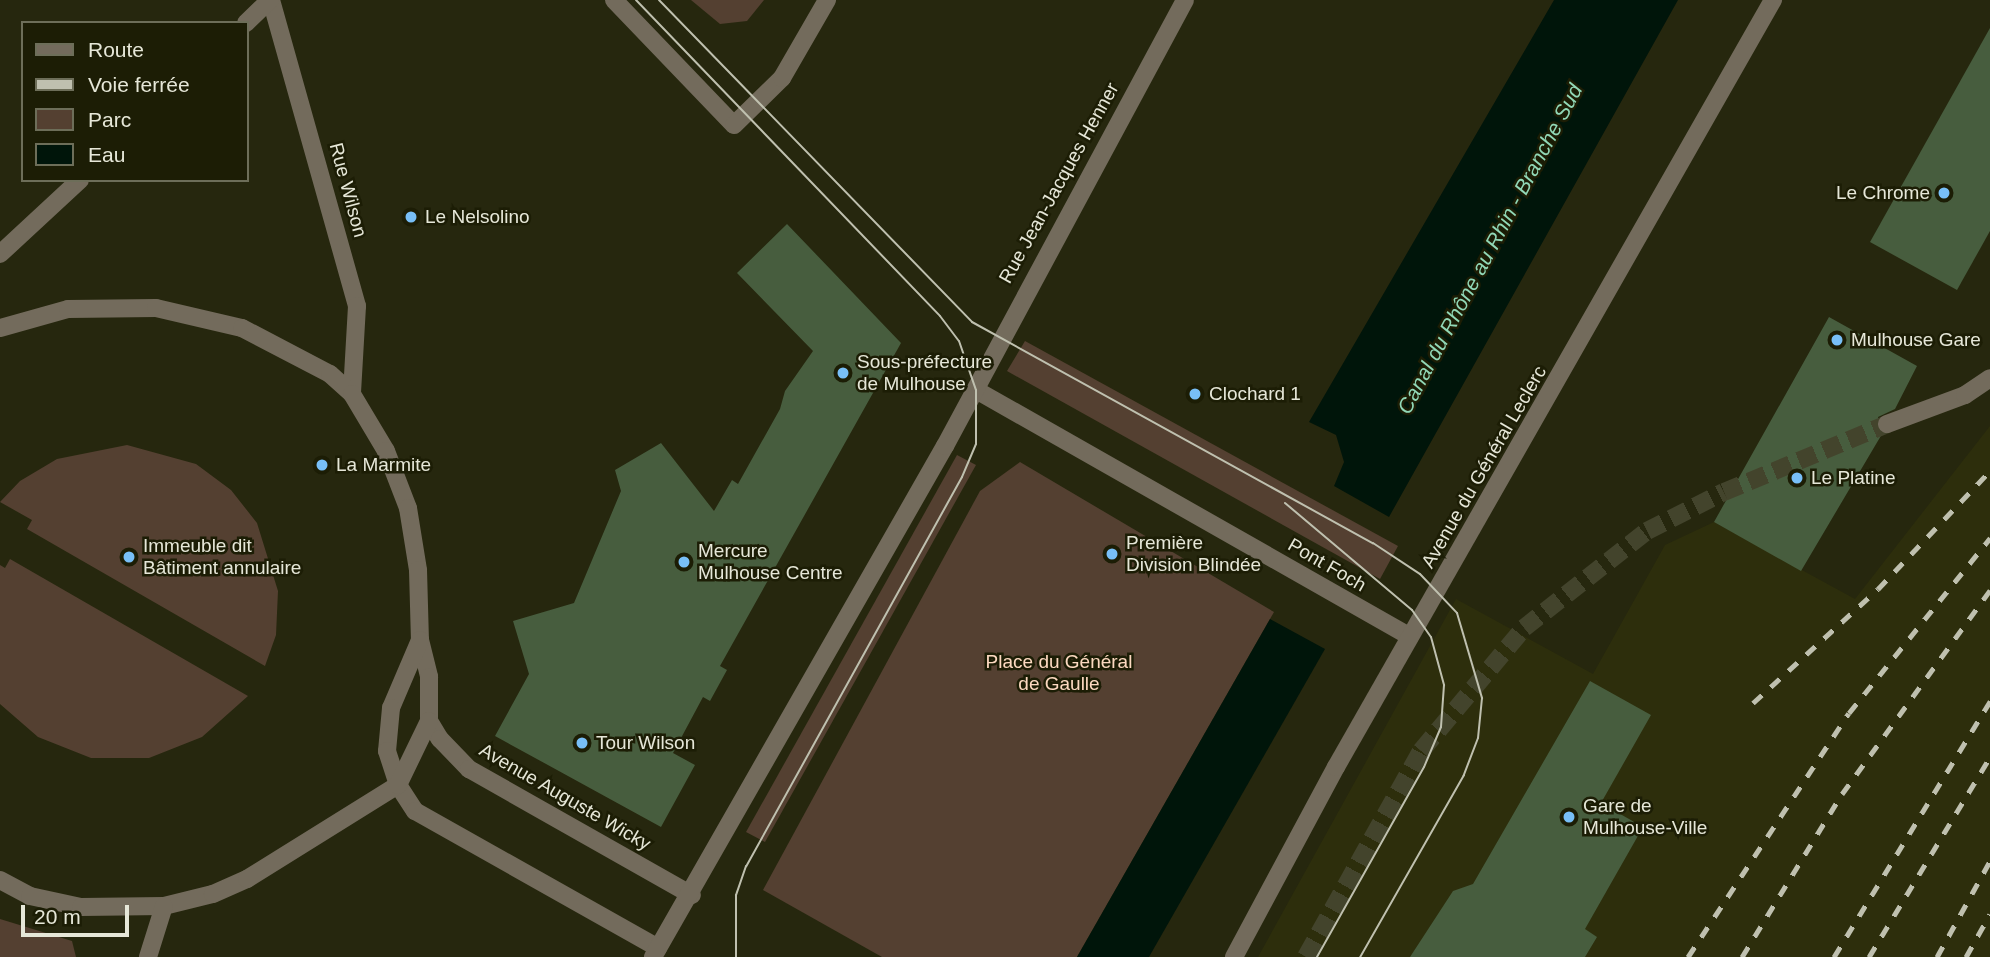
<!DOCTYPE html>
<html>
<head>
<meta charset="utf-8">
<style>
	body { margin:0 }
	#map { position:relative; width:1990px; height:957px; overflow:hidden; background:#26270e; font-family:Helvetica,sans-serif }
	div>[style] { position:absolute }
	.built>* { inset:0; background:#2d2e0c }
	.green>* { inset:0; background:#544031 }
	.water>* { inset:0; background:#00150a }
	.building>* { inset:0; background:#475d3e }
	.minor-tunnel>* { height:18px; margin-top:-9px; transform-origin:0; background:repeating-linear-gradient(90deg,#43442c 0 18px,transparent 0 27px) }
	.minor>* { height:18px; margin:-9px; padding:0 9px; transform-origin:9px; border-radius:9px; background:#736b5c }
	.tram>* { height:2px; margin:-1px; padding:0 1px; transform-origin:1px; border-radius:1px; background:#bfc0af }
	.rail>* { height:5px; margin-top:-2.5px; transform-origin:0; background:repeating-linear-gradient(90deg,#bfc0af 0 12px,transparent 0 24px) }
	.dots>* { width:19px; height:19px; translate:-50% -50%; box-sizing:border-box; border:4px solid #1c1d05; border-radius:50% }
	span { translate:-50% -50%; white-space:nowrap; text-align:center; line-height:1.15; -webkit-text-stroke:5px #1c1d05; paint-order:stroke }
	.street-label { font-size:19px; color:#e6e7d8 }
	.poi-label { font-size:19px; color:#e6e7d8 }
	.right { translate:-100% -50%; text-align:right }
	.left { translate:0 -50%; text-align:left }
	.park-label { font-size:19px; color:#fcd9c0 }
	.water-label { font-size:21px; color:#91d8b7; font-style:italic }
	.legend { position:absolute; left:21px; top:21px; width:228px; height:161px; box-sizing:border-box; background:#1c1d05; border:2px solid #6d6e59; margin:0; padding:9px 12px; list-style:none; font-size:21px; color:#e6e7d8 }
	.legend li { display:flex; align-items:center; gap:14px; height:35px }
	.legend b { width:35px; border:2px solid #6d6e59 }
	.scale { position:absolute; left:21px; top:905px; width:108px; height:32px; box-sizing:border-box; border:4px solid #e6e7d8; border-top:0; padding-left:9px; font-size:21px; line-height:24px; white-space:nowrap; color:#e6e7d8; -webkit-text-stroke:5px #1c1d05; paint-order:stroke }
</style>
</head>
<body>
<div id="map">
	<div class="built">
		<div style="clip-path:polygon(1990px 426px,1990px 957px,1258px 957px,1456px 599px,1593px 674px,1665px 545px,1714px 522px,1855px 599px)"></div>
	</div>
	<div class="green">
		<div style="clip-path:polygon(691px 0,764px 0,747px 21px,720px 24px)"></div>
		<div style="clip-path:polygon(1025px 341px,1398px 546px,1380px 579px,1007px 371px)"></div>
		<div style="clip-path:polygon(127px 445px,196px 464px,231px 490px,257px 523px,278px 591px,276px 635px,265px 666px,27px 529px,32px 520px,0 502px,20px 481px,57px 459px)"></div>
		<div style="clip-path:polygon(957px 455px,976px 465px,765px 842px,746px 832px)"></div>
		<div style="clip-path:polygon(1020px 462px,1274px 612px,1077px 957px,882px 957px,763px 890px,980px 491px)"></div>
		<div style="clip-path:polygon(10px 559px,248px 696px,202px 737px,149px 758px,91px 758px,38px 737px,0 704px,0 565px,5px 568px)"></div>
		<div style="clip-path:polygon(0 919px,72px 941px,76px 957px,0 957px)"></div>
	</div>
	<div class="water">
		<div style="clip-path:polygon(1554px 0,1678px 0,1389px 517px,1334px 486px,1344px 462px,1336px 435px,1309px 422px)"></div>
		<div style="clip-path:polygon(1270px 619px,1325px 649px,1149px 957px,1077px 957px)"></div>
	</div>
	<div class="building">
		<div style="clip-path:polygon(1990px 28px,1990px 231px,1957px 290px,1870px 242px)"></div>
		<div style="clip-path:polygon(787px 224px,901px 343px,720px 666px,727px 670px,710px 701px,703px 697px,673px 753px,695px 765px,661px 827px,495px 736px,529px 674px,513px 621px,574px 603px,621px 491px,615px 470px,661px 443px,714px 511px,732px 480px,738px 484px,780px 409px,785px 391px,813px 351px,737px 273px)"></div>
		<div style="clip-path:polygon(1829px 317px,1917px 366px,1895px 409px,1878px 417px,1882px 434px,1801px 571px,1714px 522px)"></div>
		<div style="clip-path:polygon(1590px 681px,1651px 715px,1601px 803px,1643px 827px,1585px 929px,1597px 937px,1585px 957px,1410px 957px,1453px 891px,1473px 884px)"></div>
	</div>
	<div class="minor-tunnel">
		<div style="left:1306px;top:957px;width:236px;rotate:-60.8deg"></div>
		<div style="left:1421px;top:751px;width:160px;rotate:-50.1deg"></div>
		<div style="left:1524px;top:628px;width:157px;rotate:-38.3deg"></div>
		<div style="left:1647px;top:531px;width:86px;rotate:-26.9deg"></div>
		<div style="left:1724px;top:492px;width:177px;rotate:-22.6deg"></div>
	</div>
	<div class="minor">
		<div style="left:271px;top:0;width:318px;rotate:74.3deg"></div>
		<div style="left:357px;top:306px;width:88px;rotate:93.3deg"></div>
		<div style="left:614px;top:0;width:173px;rotate:46.2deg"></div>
		<div style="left:734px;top:125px;width:67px;rotate:-44.4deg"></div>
		<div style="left:782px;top:78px;width:90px;rotate:-60deg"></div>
		<div style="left:246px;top:23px;width:33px;rotate:-44deg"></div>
		<div style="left:0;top:254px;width:109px;rotate:-42.8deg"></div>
		<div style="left:0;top:328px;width:71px;rotate:-15.6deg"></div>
		<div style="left:68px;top:309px;width:88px;rotate:-0.7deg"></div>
		<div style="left:156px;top:308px;width:88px;rotate:13.1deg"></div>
		<div style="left:242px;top:328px;width:99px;rotate:27.6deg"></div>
		<div style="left:330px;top:374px;width:30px;rotate:42deg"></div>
		<div style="left:352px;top:394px;width:66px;rotate:59.2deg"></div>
		<div style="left:386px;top:451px;width:61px;rotate:68.9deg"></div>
		<div style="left:408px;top:508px;width:63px;rotate:80.8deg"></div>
		<div style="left:418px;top:570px;width:70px;rotate:88.4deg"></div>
		<div style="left:420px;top:640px;width:38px;rotate:76deg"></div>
		<div style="left:429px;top:677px;width:44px;rotate:90deg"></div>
		<div style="left:429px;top:721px;width:21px;rotate:59deg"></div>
		<div style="left:440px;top:739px;width:42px;rotate:46deg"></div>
		<div style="left:469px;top:769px;width:256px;rotate:29.5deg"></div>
		<div style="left:976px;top:390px;width:499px;rotate:29.6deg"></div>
		<div style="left:1887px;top:424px;width:83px;rotate:-20.4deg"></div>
		<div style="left:1965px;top:395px;width:30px;rotate:-34deg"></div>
		<div style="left:420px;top:640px;width:74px;rotate:113.1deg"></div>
		<div style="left:391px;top:708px;width:43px;rotate:95.3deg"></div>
		<div style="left:387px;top:751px;width:36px;rotate:72deg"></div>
		<div style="left:398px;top:785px;width:31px;rotate:57deg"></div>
		<div style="left:415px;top:811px;width:279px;rotate:29.4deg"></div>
		<div style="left:0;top:880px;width:34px;rotate:28deg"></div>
		<div style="left:30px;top:896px;width:52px;rotate:12.2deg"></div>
		<div style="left:81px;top:907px;width:83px;rotate:-0.7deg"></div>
		<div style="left:164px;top:906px;width:50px;rotate:-13.8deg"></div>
		<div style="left:213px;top:894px;width:37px;rotate:-24deg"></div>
		<div style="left:247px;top:879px;width:178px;rotate:-31.9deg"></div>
		<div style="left:398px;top:785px;width:71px;rotate:-64.2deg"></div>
		<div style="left:148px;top:957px;width:53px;rotate:-72.6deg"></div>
		<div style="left:653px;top:957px;width:589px;rotate:-60.26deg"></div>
		<div style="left:945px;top:446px;width:506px;rotate:-61.71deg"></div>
		<div style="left:1234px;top:957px;width:216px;rotate:-61.8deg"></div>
		<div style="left:1336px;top:767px;width:883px;rotate:-60.33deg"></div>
	</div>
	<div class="tram">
		<div style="left:636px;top:0;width:438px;rotate:46.1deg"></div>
		<div style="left:940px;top:316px;width:31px;rotate:53deg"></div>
		<div style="left:959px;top:341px;width:52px;rotate:70.9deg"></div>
		<div style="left:976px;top:390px;width:54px;rotate:90deg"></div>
		<div style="left:976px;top:444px;width:36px;rotate:113deg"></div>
		<div style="left:962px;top:477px;width:445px;rotate:119deg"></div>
		<div style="left:746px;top:866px;width:31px;rotate:109deg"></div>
		<div style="left:736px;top:895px;width:62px;rotate:90deg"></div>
		<div style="left:659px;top:0;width:449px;rotate:45.8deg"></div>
		<div style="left:972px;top:322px;width:458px;rotate:28.9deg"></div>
		<div style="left:1373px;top:543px;width:56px;rotate:33.4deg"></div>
		<div style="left:1420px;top:574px;width:54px;rotate:46.5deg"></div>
		<div style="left:1457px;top:613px;width:89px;rotate:73.6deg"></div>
		<div style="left:1482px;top:698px;width:40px;rotate:95.7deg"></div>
		<div style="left:1478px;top:738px;width:40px;rotate:111deg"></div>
		<div style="left:1464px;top:775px;width:210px;rotate:119.7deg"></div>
		<div style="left:1285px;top:503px;width:166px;rotate:40.1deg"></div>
		<div style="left:1412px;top:610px;width:33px;rotate:55deg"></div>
		<div style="left:1431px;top:637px;width:50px;rotate:74.8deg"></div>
		<div style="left:1444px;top:685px;width:42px;rotate:94.1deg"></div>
		<div style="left:1441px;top:727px;width:43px;rotate:113deg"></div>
		<div style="left:1424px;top:767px;width:218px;rotate:119.4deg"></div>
	</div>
	<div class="rail">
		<div style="left:1753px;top:703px;width:169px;rotate:-42.4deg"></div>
		<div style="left:1878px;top:589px;width:163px;rotate:-46.5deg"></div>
		<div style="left:1688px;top:957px;width:292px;rotate:-56.6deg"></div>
		<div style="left:1849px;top:713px;width:225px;rotate:-51.1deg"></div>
		<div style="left:1742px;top:957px;width:191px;rotate:-58.5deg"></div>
		<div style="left:1842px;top:794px;width:252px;rotate:-54deg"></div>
		<div style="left:1834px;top:957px;width:300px;rotate:-58.6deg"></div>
		<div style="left:1869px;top:957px;width:234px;rotate:-58.8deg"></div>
		<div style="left:1937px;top:957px;width:110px;rotate:-61.1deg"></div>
		<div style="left:1966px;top:957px;width:49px;rotate:-60.8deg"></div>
	</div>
	<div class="dots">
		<div style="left:1944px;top:193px;background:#78bff7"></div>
		<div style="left:411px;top:217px;background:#78bff7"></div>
		<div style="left:1837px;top:340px;background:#78bff7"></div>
		<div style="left:843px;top:373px;background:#78bff7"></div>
		<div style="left:1195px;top:394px;background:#78bff7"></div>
		<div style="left:322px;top:465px;background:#78bff7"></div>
		<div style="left:1797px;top:478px;background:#78bff7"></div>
		<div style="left:1112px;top:554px;background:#78bff7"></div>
		<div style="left:129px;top:557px;background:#78bff7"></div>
		<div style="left:684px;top:562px;background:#78bff7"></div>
		<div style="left:582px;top:743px;background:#78bff7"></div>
		<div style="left:1569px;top:817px;background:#78bff7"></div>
	</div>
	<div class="street-label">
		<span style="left:1059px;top:183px;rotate:-61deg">Rue Jean-Jacques Henner</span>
		<span style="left:348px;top:190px;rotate:75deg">Rue Wilson</span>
		<span style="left:1484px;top:467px;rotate:-60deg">Avenue du Général Leclerc</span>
		<span style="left:1327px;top:565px;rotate:30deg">Pont Foch</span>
		<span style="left:565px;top:797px;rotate:30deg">Avenue Auguste Wicky</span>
	</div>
	<div class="poi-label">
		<span class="right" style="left:1930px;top:193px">Le Chrome</span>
		<span class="left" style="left:425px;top:217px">Le Nelsolino</span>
		<span class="left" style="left:1851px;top:340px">Mulhouse Gare</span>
		<span class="left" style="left:857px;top:373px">Sous-préfecture<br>de Mulhouse</span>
		<span class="left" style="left:1209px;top:394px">Clochard 1</span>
		<span class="left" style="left:336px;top:465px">La Marmite</span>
		<span class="left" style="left:1811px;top:478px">Le Platine</span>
		<span class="left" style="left:1126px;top:554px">Première<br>Division Blindée</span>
		<span class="left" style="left:143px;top:557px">Immeuble dit<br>Bâtiment annulaire</span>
		<span class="left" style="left:698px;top:562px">Mercure<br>Mulhouse Centre</span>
		<span class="left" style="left:596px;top:743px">Tour Wilson</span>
		<span class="left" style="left:1583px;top:817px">Gare de<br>Mulhouse-Ville</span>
	</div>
	<div class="park-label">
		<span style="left:1059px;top:673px">Place du Général<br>de Gaulle</span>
	</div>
	<div class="water-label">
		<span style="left:1490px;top:249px;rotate:-62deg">Canal du Rhône au Rhin - Branche Sud</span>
	</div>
	<ul class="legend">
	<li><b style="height:9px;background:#736b5c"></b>Route</li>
	<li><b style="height:9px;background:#bfc0af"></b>Voie ferrée</li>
	<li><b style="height:19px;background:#544031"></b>Parc</li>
	<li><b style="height:19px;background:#00150a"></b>Eau</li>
	</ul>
	<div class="scale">20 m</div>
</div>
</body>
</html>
